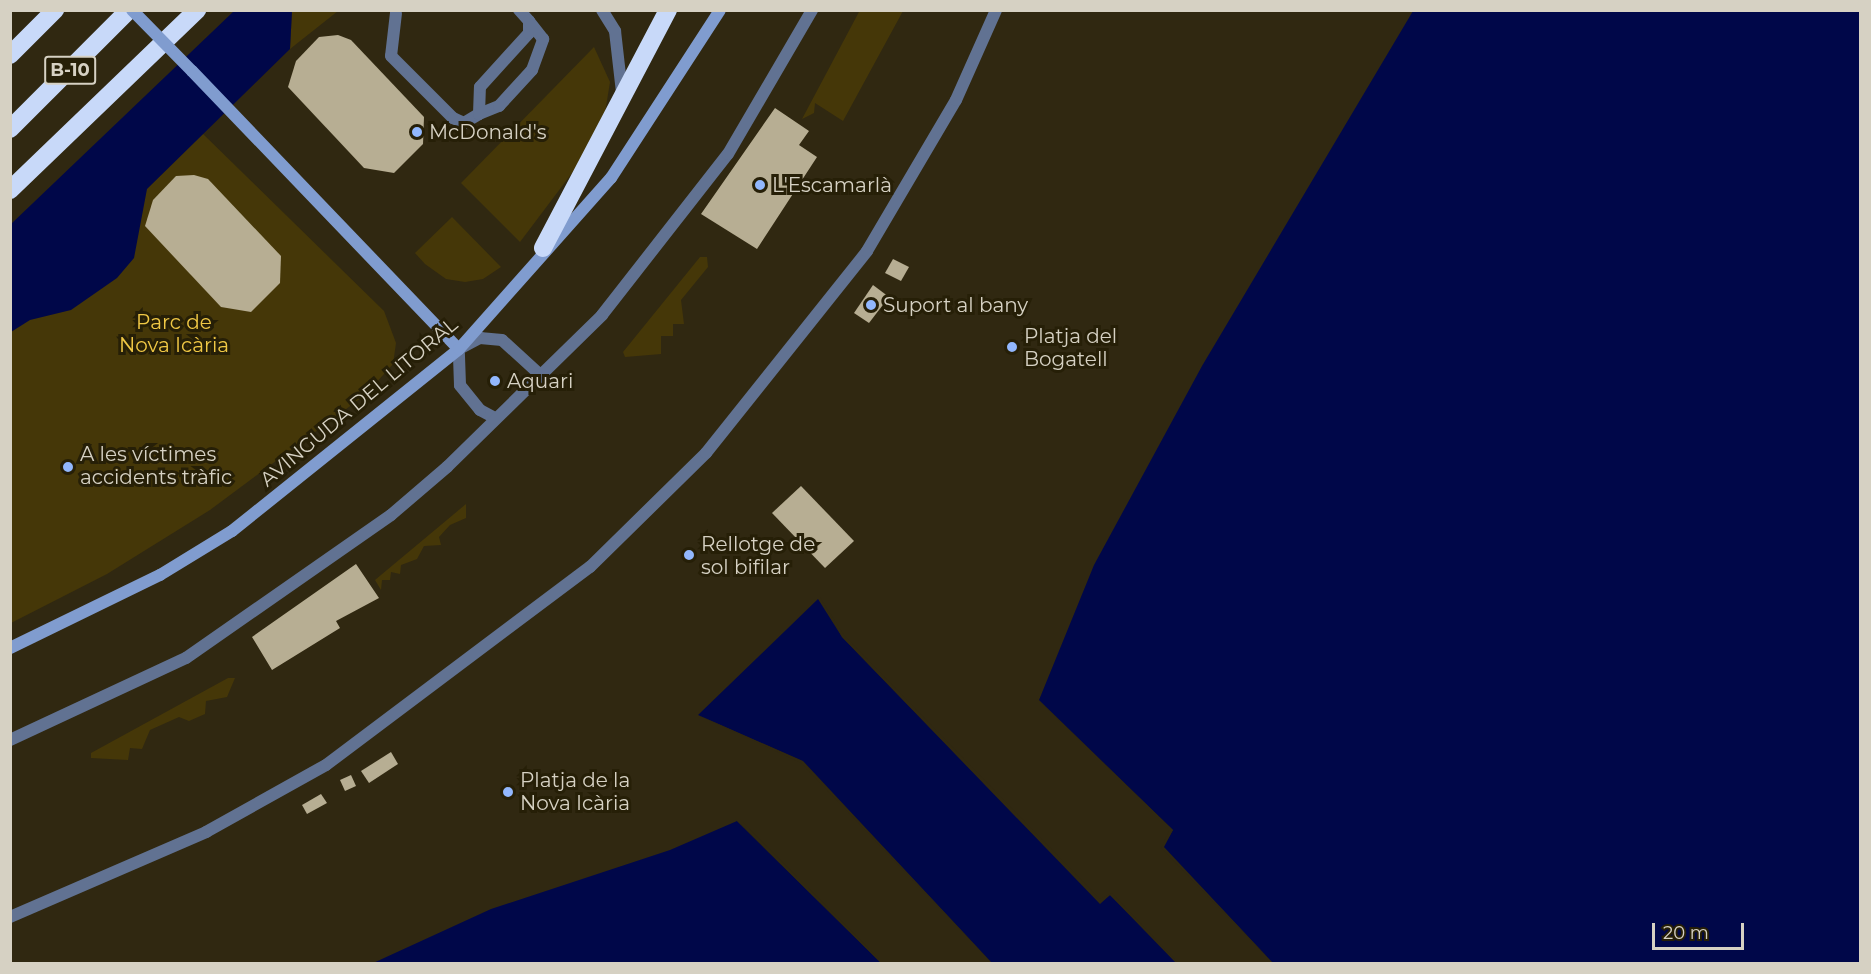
<!DOCTYPE html>
<html>
<head>
<meta charset="utf-8">
<style>
	body { margin:0 }
	#map { position:relative; width:1871px; height:974px; overflow:hidden; background:#302811; font-family:Montserrat,sans-serif }
	div>[style] { position:absolute }
	.green>* { inset:0; background:#453708 }
	.water>* { inset:0; background:#000749 }
	.pier>* { inset:0; background:#302811 }
	.building>* { inset:0; background:#b7ae93 }
	.lane>* { height:12px; margin:-6px; padding:0 6px; transform-origin:6px; border-radius:6px; background:#617292 }
	.street>* { height:12px; margin:-6px; padding:0 6px; transform-origin:6px; border-radius:6px; background:#617292 }
	.secondary>* { height:12px; margin:-6px; padding:0 6px; transform-origin:6px; border-radius:6px; background:#809ccf }
	.highway>* { height:18px; margin:-9px; padding:0 9px; transform-origin:9px; border-radius:9px; background:#c8d9f9 }
	.secondary-bridge>* { height:12px; margin:-6px; padding:0 6px; transform-origin:6px; border-radius:6px; background:#809ccf }
	.dots>* { width:16px; height:16px; translate:-50% -50%; box-sizing:border-box; border:3px solid #261f07; border-radius:50% }
	span { translate:-50% -50%; white-space:nowrap; text-align:center; line-height:1.15; -webkit-text-stroke:6px #261f07; paint-order:stroke }
	.shield-label span { padding:2px 4px; background:#261f07; border:2px solid; border-radius:4px; -webkit-text-stroke-width:0 }
	.shield-label { font-size:18px; color:#d6d1c3; font-weight:700 }
	.poi-label { font-size:20px; color:#d6d1c3 }
	.left { translate:0 -50%; text-align:left }
	.park-label { font-size:20px; color:#f0c845 }
	.street-label { font-size:20px; color:#d6d1c3 }
	.frame { position:absolute; inset:0; border:12px solid #d6d1c3; pointer-events:none }
	.scale { position:absolute; left:1652px; top:923px; width:92px; height:27px; box-sizing:border-box; border:3px solid #d6d1c3; border-top:0; padding-left:8px; font-size:18px; line-height:21px; white-space:nowrap; color:#d6d1c3; -webkit-text-stroke:4px #261f07; paint-order:stroke }
</style>
</head>
<body>
<div id="map">
	<div class="green">
		<div style="clip-path:polygon(860px 10px,903px 11px,843px 121px,815px 103px,814px 113px,802px 119px)"></div>
		<div style="clip-path:polygon(292px 11px,292px 10px,338px 11px,290px 49px)"></div>
		<div style="clip-path:polygon(594px 47px,610px 82px,605px 113px,578px 165px,520px 242px,461px 183px)"></div>
		<div style="clip-path:polygon(156px 88px,384px 311px,396px 343px,393px 364px,365px 395px,210px 510px,107px 574px,11px 623px,11px 225px)"></div>
		<div style="clip-path:polygon(452px 217px,501px 267px,483px 279px,465px 282px,446px 279px,425px 264px,415px 253px)"></div>
		<div style="clip-path:polygon(700px 257px,707px 257px,708px 267px,681px 300px,684px 324px,673px 324px,673px 336px,661px 336px,661px 354px,625px 357px,623px 352px)"></div>
		<div style="clip-path:polygon(466px 504px,466px 518px,450px 525px,439px 537px,441px 545px,424px 546px,417px 559px,401px 565px,400px 574px,391px 572px,390px 580px,382px 580px,381px 590px,375px 580px)"></div>
		<div style="clip-path:polygon(228px 678px,235px 678px,227px 697px,206px 701px,205px 714px,189px 721px,179px 717px,150px 730px,142px 749px,130px 748px,128px 760px,91px 758px,91px 753px)"></div>
	</div>
	<div class="water">
		<div style="clip-path:polygon(234px 11px,292px 11px,290px 49px,147px 189px,134px 258px,117px 278px,71px 310px,30px 320px,11px 332px,10px 225px)"></div>
		<div style="clip-path:polygon(1413px 11px,1860px 11px,1860px 963px,1273px 963px,1163px 847px,1173px 830px,1039px 700px,1094px 565px,1202px 366px)"></div>
		<div style="clip-path:polygon(818px 599px,842px 637px,1100px 903px,1110px 895px,1176px 963px,992px 963px,803px 761px,698px 715px)"></div>
		<div style="clip-path:polygon(737px 821px,881px 963px,371px 964px,491px 909px,670px 850px)"></div>
	</div>
	<div class="pier">
		<div style="clip-path:polygon(820px 597px,844px 635px,1100px 899px,1112px 893px,1179px 964px,1110px 895px,1100px 904px,842px 637px)"></div>
		<div style="clip-path:polygon(1037px 699px,1173px 830px,1164px 847px,1273px 963px,1161px 848px,1169px 831px)"></div>
		<div style="clip-path:polygon(698px 715px,802px 761px,992px 963px,801px 763px)"></div>
		<div style="clip-path:polygon(735px 819px,740px 819px,884px 964px,881px 963px)"></div>
	</div>
	<div class="building">
		<div style="clip-path:polygon(338px 35px,351px 40px,424px 117px,423px 144px,394px 173px,364px 168px,288px 87px,296px 61px,319px 37px)"></div>
		<div style="clip-path:polygon(775px 108px,809px 131px,799px 145px,817px 157px,757px 249px,701px 214px)"></div>
		<div style="clip-path:polygon(194px 175px,208px 179px,281px 256px,280px 283px,251px 312px,221px 307px,145px 226px,153px 200px,176px 176px)"></div>
		<div style="clip-path:polygon(893px 259px,909px 267px,901px 281px,885px 273px)"></div>
		<div style="clip-path:polygon(873px 285px,889px 297px,869px 323px,854px 313px)"></div>
		<div style="clip-path:polygon(801px 486px,854px 541px,825px 568px,772px 513px)"></div>
		<div style="clip-path:polygon(356px 564px,379px 598px,336px 621px,340px 628px,272px 670px,252px 637px)"></div>
		<div style="clip-path:polygon(391px 752px,398px 764px,369px 783px,361px 771px)"></div>
		<div style="clip-path:polygon(351px 775px,356px 786px,345px 791px,340px 780px)"></div>
		<div style="clip-path:polygon(321px 794px,327px 803px,307px 814px,302px 805px)"></div>
	</div>
	<div class="lane">
		<div style="left:602px;top:10px;width:25px;rotate:58deg"></div>
		<div style="left:615px;top:31px;width:61px;rotate:83.5deg"></div>
		<div style="left:396px;top:13px;width:43px;rotate:96.6deg"></div>
		<div style="left:391px;top:56px;width:88px;rotate:45deg"></div>
		<div style="left:453px;top:118px;width:12px;rotate:24deg"></div>
		<div style="left:464px;top:123px;width:17px;rotate:-31deg"></div>
		<div style="left:479px;top:114px;width:27px;rotate:-88deg"></div>
		<div style="left:480px;top:87px;width:73px;rotate:-47.8deg"></div>
		<div style="left:529px;top:33px;width:12px;rotate:-90deg"></div>
		<div style="left:529px;top:21px;width:15px;rotate:-132deg"></div>
		<div style="left:479px;top:114px;width:22px;rotate:-22deg"></div>
		<div style="left:499px;top:106px;width:49px;rotate:-47.5deg"></div>
		<div style="left:532px;top:70px;width:33px;rotate:-70deg"></div>
		<div style="left:543px;top:39px;width:23px;rotate:-128deg"></div>
		<div style="left:495px;top:418px;width:17px;rotate:-152deg"></div>
		<div style="left:480px;top:410px;width:32px;rotate:-129deg"></div>
		<div style="left:460px;top:385px;width:36px;rotate:-92deg"></div>
		<div style="left:459px;top:349px;width:24px;rotate:-28deg"></div>
		<div style="left:480px;top:338px;width:22px;rotate:5deg"></div>
		<div style="left:502px;top:340px;width:47px;rotate:42.4deg"></div>
		<div style="left:10px;top:740px;width:194px;rotate:-25deg"></div>
		<div style="left:186px;top:658px;width:250px;rotate:-34.9deg"></div>
		<div style="left:391px;top:515px;width:74px;rotate:-40.6deg"></div>
		<div style="left:447px;top:467px;width:217px;rotate:-44.4deg"></div>
		<div style="left:602px;top:315px;width:204px;rotate:-52deg"></div>
		<div style="left:728px;top:154px;width:167px;rotate:-59.7deg"></div>
	</div>
	<div class="street">
		<div style="left:10px;top:917px;width:214px;rotate:-23.4deg"></div>
		<div style="left:206px;top:832px;width:137px;rotate:-29.2deg"></div>
		<div style="left:326px;top:765px;width:330px;rotate:-36.9deg"></div>
		<div style="left:590px;top:567px;width:163px;rotate:-44.5deg"></div>
		<div style="left:706px;top:453px;width:258px;rotate:-51.4deg"></div>
		<div style="left:867px;top:251px;width:175px;rotate:-59.5deg"></div>
		<div style="left:956px;top:100px;width:98px;rotate:-66deg"></div>
	</div>
	<div class="secondary">
		<div style="left:192px;top:71px;width:385px;rotate:46.2deg"></div>
		<div style="left:10px;top:648px;width:167px;rotate:-26deg"></div>
		<div style="left:160px;top:575px;width:84px;rotate:-31.4deg"></div>
		<div style="left:232px;top:531px;width:291px;rotate:-38.7deg"></div>
		<div style="left:459px;top:349px;width:229px;rotate:-48.4deg"></div>
		<div style="left:611px;top:178px;width:200px;rotate:-57deg"></div>
	</div>
	<div class="highway">
		<div style="left:10px;top:55px;width:64px;rotate:-45deg"></div>
		<div style="left:10px;top:129px;width:168px;rotate:-45deg"></div>
		<div style="left:10px;top:190px;width:260px;rotate:-43.9deg"></div>
		<div style="left:543px;top:248px;width:269px;rotate:-62.3deg"></div>
	</div>
	<div class="secondary-bridge">
		<div style="left:132px;top:10px;width:86px;rotate:45.5deg"></div>
	</div>
	<div class="dots">
		<div style="left:417px;top:132px;background:#92b7fd"></div>
		<div style="left:760px;top:185px;background:#92b7fd"></div>
		<div style="left:871px;top:305px;background:#92b7fd"></div>
		<div style="left:1012px;top:347px;background:#92b7fd"></div>
		<div style="left:495px;top:381px;background:#92b7fd"></div>
		<div style="left:68px;top:467px;background:#92b7fd"></div>
		<div style="left:689px;top:555px;background:#92b7fd"></div>
		<div style="left:508px;top:792px;background:#92b7fd"></div>
	</div>
	<div class="shield-label">
		<span style="left:70px;top:70px">B-10</span>
	</div>
	<div class="poi-label">
		<span class="left" style="left:429px;top:132px">McDonald's</span>
		<span class="left" style="left:772px;top:185px">L'Escamarlà</span>
		<span class="left" style="left:883px;top:305px">Suport al bany</span>
		<span class="left" style="left:1024px;top:348px">Platja del<br>Bogatell</span>
		<span class="left" style="left:507px;top:381px">Aquari</span>
		<span class="left" style="left:80px;top:466px">A les víctimes<br>accidents tràfic</span>
		<span class="left" style="left:701px;top:556px">Rellotge de<br>sol bifilar</span>
		<span class="left" style="left:520px;top:792px">Platja de la<br>Nova Icària</span>
	</div>
	<div class="park-label">
		<span style="left:174px;top:334px">Parc de<br>Nova Icària</span>
	</div>
	<div class="street-label">
		<span style="left:359px;top:402px;rotate:-40deg">AVINGUDA DEL LITORAL</span>
	</div>
	<div class="frame"></div>
	<div class="scale">20 m</div>
</div>
</body>
</html>
